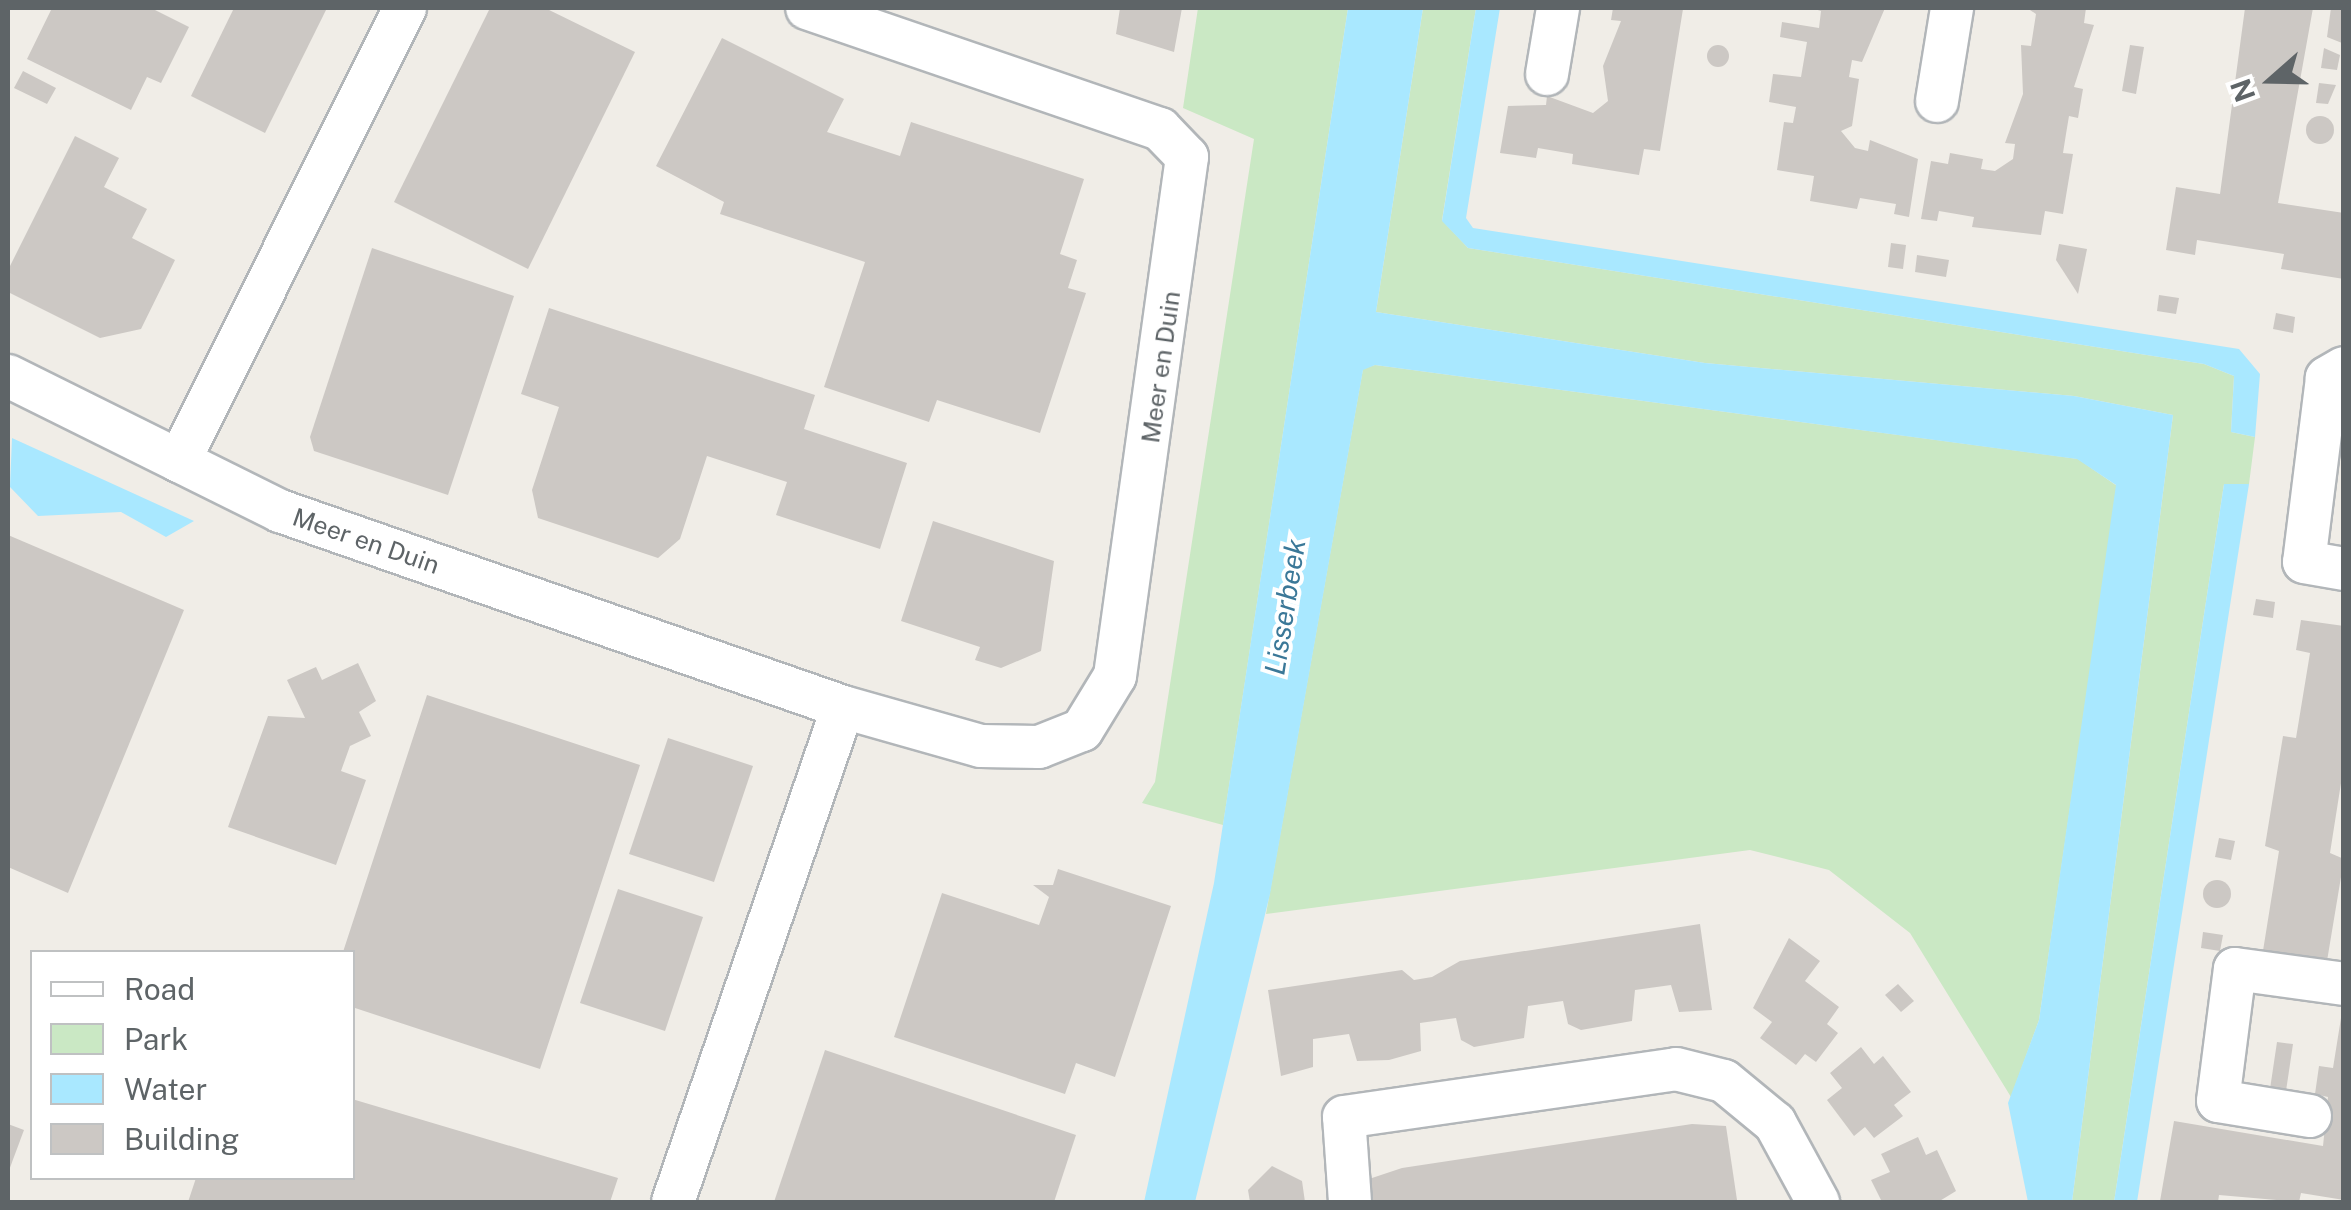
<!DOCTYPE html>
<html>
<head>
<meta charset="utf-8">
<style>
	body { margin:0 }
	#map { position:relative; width:2351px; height:1210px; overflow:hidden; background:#f0ede7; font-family:"Public Sans",sans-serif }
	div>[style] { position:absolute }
	.green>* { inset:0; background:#cae8c4 }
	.water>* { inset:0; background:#a9e8ff }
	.building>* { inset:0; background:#ccc8c4 }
	.round { border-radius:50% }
	.roads { filter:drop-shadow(2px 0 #b2b6b9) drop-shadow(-2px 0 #b2b6b9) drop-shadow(0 2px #b2b6b9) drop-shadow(0 -2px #b2b6b9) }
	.street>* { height:42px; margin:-21px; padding:0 21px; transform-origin:21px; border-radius:21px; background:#fff }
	span { translate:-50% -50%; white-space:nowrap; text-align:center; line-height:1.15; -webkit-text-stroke:8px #fff; paint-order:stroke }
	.street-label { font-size:25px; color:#5e6467 }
	.water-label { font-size:28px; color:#3b7898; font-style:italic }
	.frame { position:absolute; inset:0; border:10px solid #5e6467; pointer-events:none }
	.legend { position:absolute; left:30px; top:950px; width:325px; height:230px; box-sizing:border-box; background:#fff; border:2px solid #bfc1c2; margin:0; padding:12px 18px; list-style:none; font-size:30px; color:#5e6467 }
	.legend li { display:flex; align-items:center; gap:20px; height:50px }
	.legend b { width:50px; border:2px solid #bfc1c2 }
	.north { position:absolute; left:2221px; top:30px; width:100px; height:100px; -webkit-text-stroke:8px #fff; paint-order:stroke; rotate:250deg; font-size:28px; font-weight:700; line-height:40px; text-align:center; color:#5e6467 }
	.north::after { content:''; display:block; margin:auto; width:35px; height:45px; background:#5e6467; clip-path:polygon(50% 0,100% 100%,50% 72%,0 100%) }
</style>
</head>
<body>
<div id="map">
	<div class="green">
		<div style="clip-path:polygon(1198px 8px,1348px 8px,1223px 825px,1142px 803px,1155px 782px,1254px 139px,1183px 108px)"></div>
		<div style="clip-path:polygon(1423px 8px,1476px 8px,1442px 220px,1468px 248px,2204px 364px,2234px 376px,2231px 432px,2255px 437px,2249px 484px,2224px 484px,2114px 1202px,2072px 1202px,2173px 415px,2074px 396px,1705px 363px,1376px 312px)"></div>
		<div style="clip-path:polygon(1375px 365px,2078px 459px,2117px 486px,2039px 1020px,2011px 1097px,1910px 933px,1829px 870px,1750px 850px,1266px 914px,1363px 369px)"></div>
	</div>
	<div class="water">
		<div style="clip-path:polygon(1348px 8px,1423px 8px,1376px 312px,1705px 363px,2074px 396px,2173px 415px,2072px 1202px,2028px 1202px,2008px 1103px,2039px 1020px,2116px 485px,2077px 459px,1375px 365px,1363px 370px,1270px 894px,1195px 1202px,1144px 1202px,1214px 883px)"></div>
		<div style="clip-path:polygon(1476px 8px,1500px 8px,1466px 218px,1473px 228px,2239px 349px,2260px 374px,2255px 437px,2231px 432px,2234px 376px,2204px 364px,1468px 248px,1442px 221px)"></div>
		<div style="clip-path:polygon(12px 438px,194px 521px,166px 537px,121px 512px,38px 516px,10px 487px)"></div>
		<div style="clip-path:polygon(2224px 484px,2249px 484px,2137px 1202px,2114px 1202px)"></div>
	</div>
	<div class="building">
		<div style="clip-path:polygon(52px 8px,151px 8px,189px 27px,161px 83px,147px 77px,131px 110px,27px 59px)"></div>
		<div style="clip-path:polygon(234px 8px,327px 8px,265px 133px,191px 96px)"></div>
		<div style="clip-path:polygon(490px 8px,545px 8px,635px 52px,528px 269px,394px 202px)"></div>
		<div style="clip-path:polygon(1120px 8px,1182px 8px,1174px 52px,1116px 34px)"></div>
		<div style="clip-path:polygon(1613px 8px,1683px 9px,1660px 151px,1644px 149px,1639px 175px,1572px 164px,1573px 154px,1538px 148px,1536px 158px,1500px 153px,1508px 106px,1546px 105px,1547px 96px,1593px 113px,1608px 101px,1603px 66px,1621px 21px,1611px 20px)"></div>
		<div style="clip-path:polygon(1811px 8px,1885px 8px,1862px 62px,1852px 60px,1849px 77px,1859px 79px,1852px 126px,1841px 131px,1855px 148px,1868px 151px,1870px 140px,1918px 159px,1909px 217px,1894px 214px,1896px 204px,1860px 198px,1857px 209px,1810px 201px,1814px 176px,1777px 170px,1784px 122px,1793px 123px,1796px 107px,1769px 102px,1773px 74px,1801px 77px,1807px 42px,1780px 37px,1782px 22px,1819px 28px,1821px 11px)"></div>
		<div style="clip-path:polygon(2027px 8px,2086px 8px,2084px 23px,2094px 25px,2074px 87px,2083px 89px,2078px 118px,2069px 116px,2066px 134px,2063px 153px,2073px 154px,2063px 214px,2045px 211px,2041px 235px,1972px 227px,1974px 217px,1939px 211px,1937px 221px,1921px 219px,1931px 161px,1948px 164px,1950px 153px,1983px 159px,1981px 169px,1995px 171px,2013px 159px,2015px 144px,2005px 143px,2023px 94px,2021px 45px,2031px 46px,2036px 14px)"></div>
		<div style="clip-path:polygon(2245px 8px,2313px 8px,2278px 203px,2344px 213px,2344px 279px,2281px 269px,2284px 254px,2241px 247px,2197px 240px,2195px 255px,2166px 250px,2176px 187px,2220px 194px)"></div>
		<div style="clip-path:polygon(2331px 8px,2344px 8px,2342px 43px,2327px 37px)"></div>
		<div style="clip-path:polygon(722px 38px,844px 99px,827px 132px,900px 156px,911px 122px,1084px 179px,1060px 254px,1077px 260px,1068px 288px,1086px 293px,1040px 433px,937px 400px,929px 422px,824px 387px,865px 262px,720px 214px,724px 202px,656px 166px)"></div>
		<div style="clip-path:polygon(2130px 45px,2144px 47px,2136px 94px,2122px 91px)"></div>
		<div class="round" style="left:1707px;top:45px;width:22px;height:22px"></div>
		<div style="clip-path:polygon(2324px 48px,2340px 55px,2337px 70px,2321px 68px)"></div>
		<div style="clip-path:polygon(23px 71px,56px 88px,47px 104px,14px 88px)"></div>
		<div style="clip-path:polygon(2319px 83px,2336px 85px,2328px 104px,2316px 103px)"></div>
		<div class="round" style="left:2306px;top:116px;width:28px;height:28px"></div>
		<div style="clip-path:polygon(75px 136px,119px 158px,104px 187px,147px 209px,132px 238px,175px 260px,141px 329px,100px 338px,8px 292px,8px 270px)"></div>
		<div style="clip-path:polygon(1891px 243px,1906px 245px,1903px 269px,1888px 267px)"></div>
		<div style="clip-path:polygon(2059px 244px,2087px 249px,2078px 294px,2056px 260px)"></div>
		<div style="clip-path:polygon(372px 248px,514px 296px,448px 495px,314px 451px,310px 437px)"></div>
		<div style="clip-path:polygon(1917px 255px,1949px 260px,1946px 277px,1915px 272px)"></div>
		<div style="clip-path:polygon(2159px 295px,2179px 298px,2176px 314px,2157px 311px)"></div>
		<div style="clip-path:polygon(549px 308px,815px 395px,804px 429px,907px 463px,880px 549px,776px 515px,787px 482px,707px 456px,680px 539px,658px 558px,538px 518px,532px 490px,559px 407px,521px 394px)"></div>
		<div style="clip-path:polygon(2276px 313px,2295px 317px,2293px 333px,2273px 329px)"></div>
		<div style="clip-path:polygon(933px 521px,1054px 561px,1041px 651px,1001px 668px,975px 660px,980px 647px,901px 621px)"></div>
		<div style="clip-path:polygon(8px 535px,184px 610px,68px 893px,8px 867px)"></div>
		<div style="clip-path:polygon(2256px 599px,2275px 602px,2273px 618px,2253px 615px)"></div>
		<div style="clip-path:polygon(2301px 620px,2344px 626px,2344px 764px,2330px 853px,2344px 859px,2326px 967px,2262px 957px,2279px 851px,2265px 846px,2283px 736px,2296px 738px,2310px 653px,2296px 650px)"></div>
		<div style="clip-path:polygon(358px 663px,376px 701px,359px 712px,371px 736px,350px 746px,341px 771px,366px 780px,336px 865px,228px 827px,268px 716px,305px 718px,287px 680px,316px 667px,322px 680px)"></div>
		<div style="clip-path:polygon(427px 695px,640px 765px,540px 1069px,352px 1007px,352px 952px,343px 952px)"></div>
		<div style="clip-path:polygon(668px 738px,753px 766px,714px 882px,629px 854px)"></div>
		<div style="clip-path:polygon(2219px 838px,2235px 841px,2231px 860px,2215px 857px)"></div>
		<div style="clip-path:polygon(1058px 869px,1171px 906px,1115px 1077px,1076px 1063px,1065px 1094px,894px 1037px,942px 893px,1039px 925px,1049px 897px,1033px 885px,1053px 885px)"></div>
		<div class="round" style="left:2203px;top:880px;width:28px;height:28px"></div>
		<div style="clip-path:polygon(618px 889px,703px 917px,665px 1031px,580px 1003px)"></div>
		<div style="clip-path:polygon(1700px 924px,1712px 1010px,1679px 1012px,1671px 985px,1635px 990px,1632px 1021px,1581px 1030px,1568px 1024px,1563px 1001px,1528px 1006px,1524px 1038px,1474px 1047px,1461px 1040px,1456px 1018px,1420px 1023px,1421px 1051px,1389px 1060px,1357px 1061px,1349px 1034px,1313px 1039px,1313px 1067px,1281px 1076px,1268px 990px,1402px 970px,1414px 980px,1432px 977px,1460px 961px)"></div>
		<div style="clip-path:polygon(2203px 932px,2223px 935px,2220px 951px,2201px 948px)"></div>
		<div style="clip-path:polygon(1789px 938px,1820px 961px,1805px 981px,1839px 1007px,1827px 1024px,1838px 1033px,1816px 1062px,1805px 1054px,1796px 1065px,1760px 1038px,1772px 1022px,1753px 1008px)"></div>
		<div style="clip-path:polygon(1898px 984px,1914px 1001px,1901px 1012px,1885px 995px)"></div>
		<div style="clip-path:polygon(2341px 1018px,2344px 1200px,2301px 1193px,2299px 1202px,2219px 1195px,2218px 1202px,2160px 1201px,2174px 1121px,2323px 1146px,2328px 1097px,2315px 1094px,2319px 1066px,2333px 1068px)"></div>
		<div style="clip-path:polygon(2277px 1042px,2293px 1044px,2286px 1091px,2270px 1089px)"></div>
		<div style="clip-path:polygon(1861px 1047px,1874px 1064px,1883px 1056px,1911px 1092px,1894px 1105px,1903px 1116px,1874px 1138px,1865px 1127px,1854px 1136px,1827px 1100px,1842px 1088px,1830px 1073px)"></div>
		<div style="clip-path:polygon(825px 1050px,1076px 1135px,1054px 1202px,774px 1202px)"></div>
		<div style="clip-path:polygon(352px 1099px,618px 1178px,610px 1202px,188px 1202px,196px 1178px,352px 1178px)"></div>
		<div style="clip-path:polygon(8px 1124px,24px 1130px,8px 1173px)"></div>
		<div style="clip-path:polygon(1692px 1124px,1726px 1126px,1737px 1200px,1370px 1202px,1366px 1180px,1402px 1168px)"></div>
		<div style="clip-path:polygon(1918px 1137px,1926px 1155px,1937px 1150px,1956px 1191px,1938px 1202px,1882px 1202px,1871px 1180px,1890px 1172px,1881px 1154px)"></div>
		<div style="clip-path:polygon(1272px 1166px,1302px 1181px,1305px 1202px,1250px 1202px,1248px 1190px)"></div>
	</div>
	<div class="roads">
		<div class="street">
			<div style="left:1547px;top:74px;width:67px;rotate:-80.5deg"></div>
			<div style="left:1937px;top:101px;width:94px;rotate:-80.8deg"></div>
			<div style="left:2344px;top:368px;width:20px;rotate:150deg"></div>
			<div style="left:2327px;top:378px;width:185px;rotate:97.1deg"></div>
			<div style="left:2304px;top:562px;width:41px;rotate:9.9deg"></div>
			<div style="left:8px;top:376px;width:304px;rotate:26.4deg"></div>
			<div style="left:280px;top:511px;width:596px;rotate:19.19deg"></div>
			<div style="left:843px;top:707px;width:143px;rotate:15.8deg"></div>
			<div style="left:981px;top:746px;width:58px;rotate:1deg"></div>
			<div style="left:1039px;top:747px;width:46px;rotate:-21.6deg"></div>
			<div style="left:1082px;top:730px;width:63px;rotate:-58.6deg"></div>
			<div style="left:1115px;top:676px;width:524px;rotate:-82.1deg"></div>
			<div style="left:1187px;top:157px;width:39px;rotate:-134deg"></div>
			<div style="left:1160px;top:129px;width:373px;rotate:-161.1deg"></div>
			<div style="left:179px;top:461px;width:506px;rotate:-63.49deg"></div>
			<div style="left:2310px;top:1116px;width:93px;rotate:-170.7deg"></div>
			<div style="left:2218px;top:1101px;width:133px;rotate:-82.7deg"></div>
			<div style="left:2235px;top:969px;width:110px;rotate:7.8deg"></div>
			<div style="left:673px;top:1202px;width:523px;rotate:-71.05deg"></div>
			<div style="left:1350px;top:1202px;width:85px;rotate:-94deg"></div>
			<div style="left:1344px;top:1117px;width:335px;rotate:-8.2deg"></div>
			<div style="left:1676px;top:1069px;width:49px;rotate:14deg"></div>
			<div style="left:1724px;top:1081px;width:66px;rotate:39.5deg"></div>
			<div style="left:1775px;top:1123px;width:90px;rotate:61.4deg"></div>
		</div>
	</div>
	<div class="street-label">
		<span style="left:1161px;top:367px;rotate:-82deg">Meer en Duin</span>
		<span style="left:366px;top:541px;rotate:19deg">Meer en Duin</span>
	</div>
	<div class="water-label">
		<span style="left:1285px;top:607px;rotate:-81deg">Lisserbeek</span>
	</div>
	<div class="frame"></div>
	<ul class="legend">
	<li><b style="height:12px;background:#fff"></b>Road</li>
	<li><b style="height:28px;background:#cae8c4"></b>Park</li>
	<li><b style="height:28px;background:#a9e8ff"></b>Water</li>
	<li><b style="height:28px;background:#ccc8c4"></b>Building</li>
	</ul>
	<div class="north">N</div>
</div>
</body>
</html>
